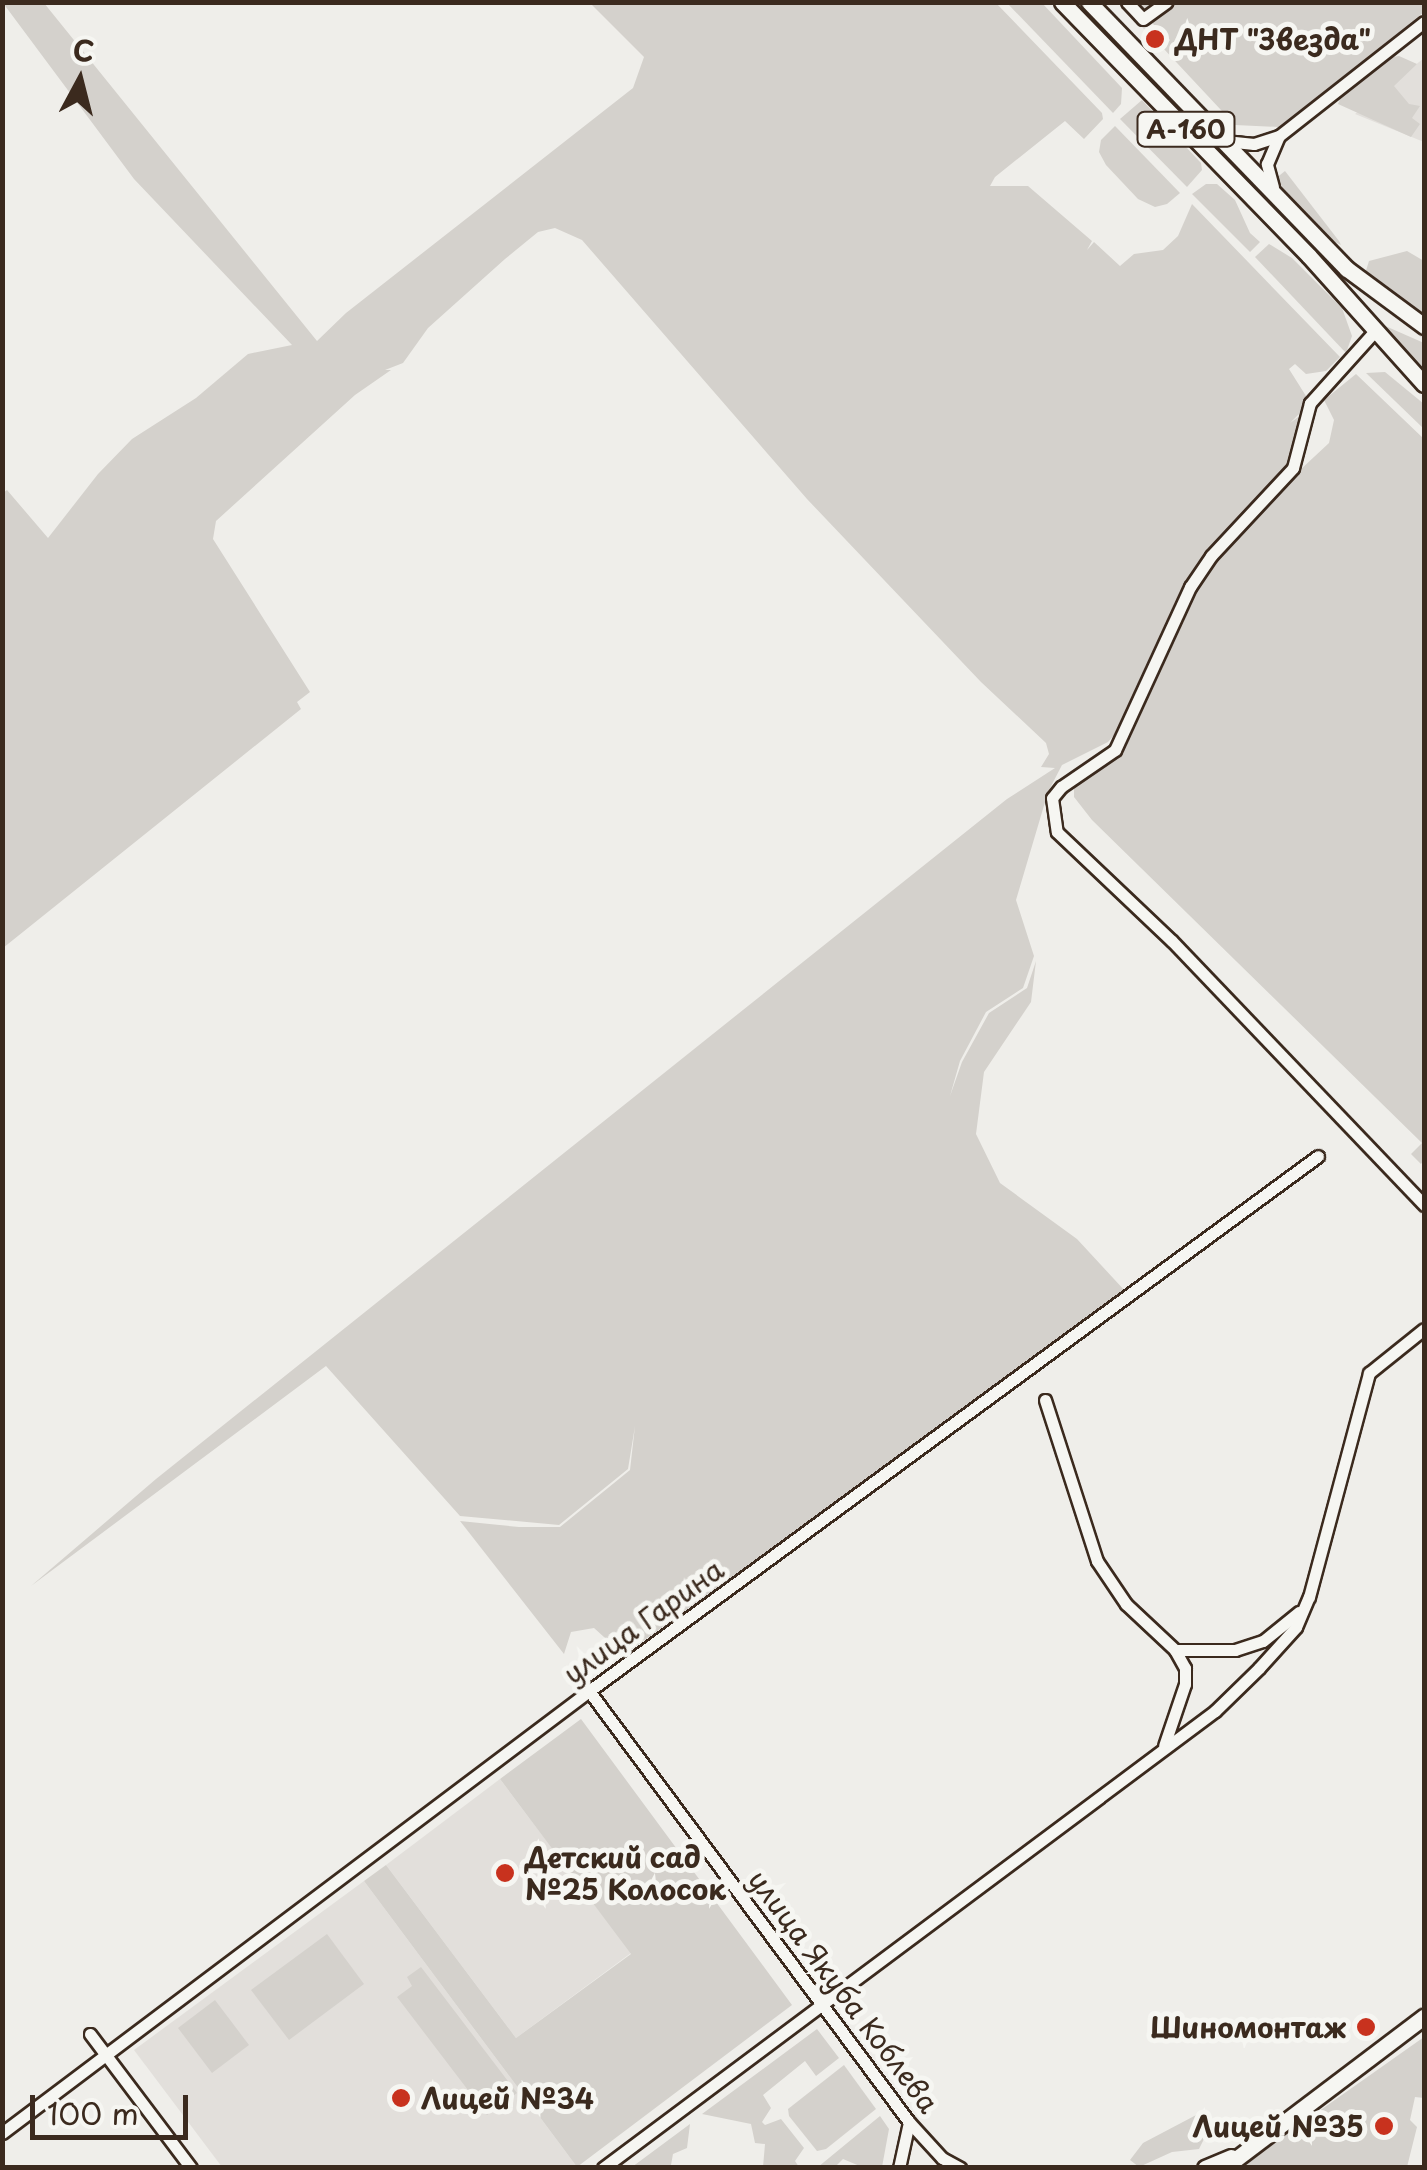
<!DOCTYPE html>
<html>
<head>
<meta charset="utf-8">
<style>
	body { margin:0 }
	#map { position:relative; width:1427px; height:2170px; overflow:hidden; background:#efeeea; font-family:"Playpen Sans",sans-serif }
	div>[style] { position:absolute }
	.built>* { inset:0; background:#e2dfdb }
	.green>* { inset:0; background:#d4d1cc }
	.roads { filter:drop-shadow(2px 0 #3b2a1e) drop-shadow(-2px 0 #3b2a1e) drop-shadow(0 2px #3b2a1e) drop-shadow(0 -2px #3b2a1e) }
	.minor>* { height:11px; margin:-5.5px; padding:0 5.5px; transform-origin:5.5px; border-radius:5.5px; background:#f6f6f2 }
	.major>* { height:15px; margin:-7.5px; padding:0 7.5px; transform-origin:7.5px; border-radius:7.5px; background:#f6f6f2 }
	.dots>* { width:28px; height:28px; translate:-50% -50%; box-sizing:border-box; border:5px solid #f6f6f2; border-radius:50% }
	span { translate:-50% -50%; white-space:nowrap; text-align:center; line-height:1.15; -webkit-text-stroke:10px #f6f6f2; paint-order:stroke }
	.shield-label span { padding:2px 8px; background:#f6f6f2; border:2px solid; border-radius:8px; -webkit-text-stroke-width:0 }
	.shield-label { font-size:25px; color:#3b2a1e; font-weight:700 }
	.poi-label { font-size:28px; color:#3b2a1e; font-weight:700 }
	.left { translate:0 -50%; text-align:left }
	.right { translate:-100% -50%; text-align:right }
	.street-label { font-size:28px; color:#3b2a1e }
	.frame { position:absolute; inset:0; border:5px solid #3b2a1e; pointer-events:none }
	.north { position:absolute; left:30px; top:30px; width:100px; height:100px; -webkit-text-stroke:8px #f6f6f2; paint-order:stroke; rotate:7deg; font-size:28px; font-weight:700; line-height:40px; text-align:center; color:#3b2a1e }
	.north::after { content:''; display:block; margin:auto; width:35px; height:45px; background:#3b2a1e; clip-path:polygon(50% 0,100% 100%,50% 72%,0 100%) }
	.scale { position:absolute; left:30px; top:2095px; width:158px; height:45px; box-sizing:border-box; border:5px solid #3b2a1e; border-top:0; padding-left:12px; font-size:30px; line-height:35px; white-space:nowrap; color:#3b2a1e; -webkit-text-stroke:8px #f6f6f2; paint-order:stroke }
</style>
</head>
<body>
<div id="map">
	<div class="built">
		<div style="clip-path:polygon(1424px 58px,1424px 142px,1355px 114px)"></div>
		<div style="clip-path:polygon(500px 1779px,631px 1953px,516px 2038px,386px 1865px)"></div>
		<div style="clip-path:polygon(364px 1881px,577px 2167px,222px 2167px,134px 2050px)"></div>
	</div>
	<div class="green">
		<div style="clip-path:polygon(1424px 2px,1424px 12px,1280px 127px,1235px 125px,1163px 48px,1170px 40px,1151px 22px,1144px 29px,1118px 3px)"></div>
		<div style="clip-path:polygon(3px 3px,44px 3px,317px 341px,346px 313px,633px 88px,644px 57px,590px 3px,996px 3px,1102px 113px,1103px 119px,1084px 139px,1065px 121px,995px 177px,990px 186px,1028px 186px,1092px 241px,1087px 250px,1094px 242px,1120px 266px,1134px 254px,1163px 250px,1178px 236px,1192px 204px,1340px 357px,1326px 371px,1306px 374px,1295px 364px,1289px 369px,1306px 396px,1301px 412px,1290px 423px,1301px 415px,1287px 466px,1197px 563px,1123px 725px,1108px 742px,1062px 765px,1048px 792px,1016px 900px,1034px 956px,1023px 988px,986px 1012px,960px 1061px,950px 1096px,962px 1062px,989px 1013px,1027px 988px,1036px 961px,1031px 1002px,984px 1072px,976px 1134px,1000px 1183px,1077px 1239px,1126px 1292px,624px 1655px,594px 1628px,571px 1632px,564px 1654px,460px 1521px,519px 1527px,560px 1527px,630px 1470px,635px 1426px,628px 1469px,559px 1525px,460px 1516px,326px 1366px,31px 1586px,156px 1479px,1007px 799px,1055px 768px,1041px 767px,1049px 754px,1046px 743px,981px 682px,807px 499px,582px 240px,555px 228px,538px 232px,505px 259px,428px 328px,403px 363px,385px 370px,391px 370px,355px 395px,216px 521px,213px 539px,310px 692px,297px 702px,301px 709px,3px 948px,3px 493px,7px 490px,48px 538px,98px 474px,132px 439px,196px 398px,248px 354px,292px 345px,134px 179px)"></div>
		<div style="clip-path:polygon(1007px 3px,1042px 3px,1122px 88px,1121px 104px,1113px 113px)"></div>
		<div style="clip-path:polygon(1399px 56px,1417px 64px,1394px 86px,1409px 104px,1420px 106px,1412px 118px,1420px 124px,1411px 137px,1338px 104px,1342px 94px,1387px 58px)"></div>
		<div style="clip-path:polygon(1142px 100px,1201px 163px,1202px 170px,1187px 187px,1120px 119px)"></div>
		<div style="clip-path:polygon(1115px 126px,1180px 193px,1167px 204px,1155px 207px,1138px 199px,1106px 165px,1099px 152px,1101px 140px)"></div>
		<div style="clip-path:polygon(1285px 171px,1339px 241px,1341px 245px,1323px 236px,1307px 221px,1275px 179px)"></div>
		<div style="clip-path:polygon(1206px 184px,1217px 184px,1235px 200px,1250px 233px,1260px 242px,1250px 252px,1192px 194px)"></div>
		<div style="clip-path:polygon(1269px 244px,1292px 258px,1342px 308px,1352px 336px,1346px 353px,1255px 257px)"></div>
		<div style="clip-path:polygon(1407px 251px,1424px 261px,1424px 315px,1364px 277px,1369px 261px)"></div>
		<div style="clip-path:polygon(1383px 325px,1424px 343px,1424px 375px,1382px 329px)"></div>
		<div style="clip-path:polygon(1385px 372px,1424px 404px,1424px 429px,1366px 373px)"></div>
		<div style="clip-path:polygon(1356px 374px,1424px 439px,1424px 1160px,1421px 1164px,1411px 1154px,1422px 1143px,1092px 820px,1074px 797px,1074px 787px,1111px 761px,1127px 738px,1195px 589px,1216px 558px,1269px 499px,1329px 443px,1334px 420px,1324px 400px)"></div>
		<div style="clip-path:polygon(581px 1719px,792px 2005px,577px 2167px,364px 1881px,386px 1865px,516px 2038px,631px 1954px,500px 1779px)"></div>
		<div style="clip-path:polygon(327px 1934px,364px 1984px,289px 2040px,251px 1990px)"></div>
		<div style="clip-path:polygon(421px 1967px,517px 2093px,487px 2115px,397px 1997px,412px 1986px,407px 1977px)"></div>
		<div style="clip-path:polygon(215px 2000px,249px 2045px,212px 2073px,178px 2028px)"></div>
		<div style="clip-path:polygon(817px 2029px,839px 2058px,816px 2076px,805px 2061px,763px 2095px,771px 2108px,762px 2122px,765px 2125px,781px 2119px,804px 2148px,795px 2161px,799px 2167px,763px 2167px,765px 2144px,755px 2143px,751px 2124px,702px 2114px)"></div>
		<div style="clip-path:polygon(1424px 2037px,1424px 2098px,1415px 2097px,1410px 2120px,1417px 2127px,1407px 2167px,1240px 2167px)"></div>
		<div style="clip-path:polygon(844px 2065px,876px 2109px,826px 2149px,817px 2151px,789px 2116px,788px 2109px)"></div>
		<div style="clip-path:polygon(1200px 2113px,1209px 2121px,1209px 2129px,1199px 2149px,1172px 2152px,1139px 2167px,1130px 2160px,1143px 2143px)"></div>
		<div style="clip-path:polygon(880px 2116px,889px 2129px,882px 2167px,862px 2167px,843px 2159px,835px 2167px,818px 2167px)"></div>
		<div style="clip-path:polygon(690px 2124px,687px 2148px,673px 2154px,671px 2165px,677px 2167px,632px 2167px)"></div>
	</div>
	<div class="roads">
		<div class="minor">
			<div style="left:1127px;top:2px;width:23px;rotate:47deg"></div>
			<div style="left:1143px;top:19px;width:29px;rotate:-36deg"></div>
			<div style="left:1225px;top:141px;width:29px;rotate:6deg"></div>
			<div style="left:1254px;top:144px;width:26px;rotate:-18deg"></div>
			<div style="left:1279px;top:136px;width:184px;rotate:-38.2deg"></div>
			<div style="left:1273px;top:187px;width:24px;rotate:-105deg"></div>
			<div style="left:1267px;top:164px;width:30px;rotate:-67deg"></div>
			<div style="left:1374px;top:332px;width:96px;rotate:132deg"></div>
			<div style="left:1310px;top:403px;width:67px;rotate:104.7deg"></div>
			<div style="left:1293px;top:468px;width:120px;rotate:133deg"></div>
			<div style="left:1211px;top:556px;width:37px;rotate:124deg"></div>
			<div style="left:1190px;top:587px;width:179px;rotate:114.7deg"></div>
			<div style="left:1115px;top:750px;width:65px;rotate:145.6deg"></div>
			<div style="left:1061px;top:787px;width:14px;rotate:129deg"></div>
			<div style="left:1052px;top:798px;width:34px;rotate:82deg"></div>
			<div style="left:1057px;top:832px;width:158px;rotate:43.5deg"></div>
			<div style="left:1172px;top:941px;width:365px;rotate:46.3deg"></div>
			<div style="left:1045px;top:1400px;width:169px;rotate:72.1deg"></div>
			<div style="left:1097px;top:1561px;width:52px;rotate:56deg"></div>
			<div style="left:1126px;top:1604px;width:67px;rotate:43.2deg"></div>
			<div style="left:1175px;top:1650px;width:21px;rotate:61deg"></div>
			<div style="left:1185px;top:1668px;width:16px;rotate:90deg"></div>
			<div style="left:1185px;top:1684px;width:65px;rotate:108.7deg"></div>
			<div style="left:1175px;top:1650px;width:60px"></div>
			<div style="left:1235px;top:1650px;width:29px;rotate:-18deg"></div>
			<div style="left:1263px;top:1641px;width:46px;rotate:-38.9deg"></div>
			<div style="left:589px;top:1691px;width:537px;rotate:53.41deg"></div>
			<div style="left:909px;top:2122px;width:49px;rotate:47.5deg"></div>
			<div style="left:942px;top:2158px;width:21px;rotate:29deg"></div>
			<div style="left:90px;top:2034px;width:168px;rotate:53deg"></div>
			<div style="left:2px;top:2133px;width:735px;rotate:-36.98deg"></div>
			<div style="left:589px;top:1691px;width:904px;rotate:-36.27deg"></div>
			<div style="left:603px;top:2168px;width:764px;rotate:-36.75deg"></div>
			<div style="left:1215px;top:1711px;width:62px;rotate:-44.3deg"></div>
			<div style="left:1259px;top:1668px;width:55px;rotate:-47.9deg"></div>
			<div style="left:1296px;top:1627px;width:33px;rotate:-67deg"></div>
			<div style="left:1309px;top:1597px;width:232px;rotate:-75deg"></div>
			<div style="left:1369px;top:1373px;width:70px;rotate:-38.7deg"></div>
			<div style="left:899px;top:2168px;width:47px;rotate:-77.7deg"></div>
		</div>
		<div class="major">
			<div style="left:1062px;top:2px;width:354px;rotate:45.8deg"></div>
			<div style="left:1309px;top:256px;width:172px;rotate:48.1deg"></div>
			<div style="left:1089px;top:2px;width:371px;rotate:46deg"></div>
			<div style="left:1347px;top:269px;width:96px;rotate:36.5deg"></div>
			<div style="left:1205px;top:2168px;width:28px;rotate:-23deg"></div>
			<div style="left:1224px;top:2168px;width:251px;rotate:-37.1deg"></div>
		</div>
	</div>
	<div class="dots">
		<div style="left:1155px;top:39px;background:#c8321e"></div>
		<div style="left:505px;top:1873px;background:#c8321e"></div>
		<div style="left:1366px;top:2027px;background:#c8321e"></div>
		<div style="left:401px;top:2098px;background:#c8321e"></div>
		<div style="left:1384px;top:2126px;background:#c8321e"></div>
	</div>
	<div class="shield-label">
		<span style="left:1186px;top:129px">А-160</span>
	</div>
	<div class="poi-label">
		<span class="left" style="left:1175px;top:39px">ДНТ "Звезда"</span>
		<span class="left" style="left:525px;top:1873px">Детский сад<br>№25 Колосок</span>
		<span class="right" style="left:1346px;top:2027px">Шиномонтаж</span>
		<span class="left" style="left:421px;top:2098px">Лицей №34</span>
		<span class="right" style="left:1364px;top:2126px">Лицей №35</span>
	</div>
	<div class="street-label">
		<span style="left:643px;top:1621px;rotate:-36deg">улица Гарина</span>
		<span style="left:844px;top:1991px;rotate:53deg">улица Якуба Коблева</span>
	</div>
	<div class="frame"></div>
	<div class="north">С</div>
	<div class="scale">100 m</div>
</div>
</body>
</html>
